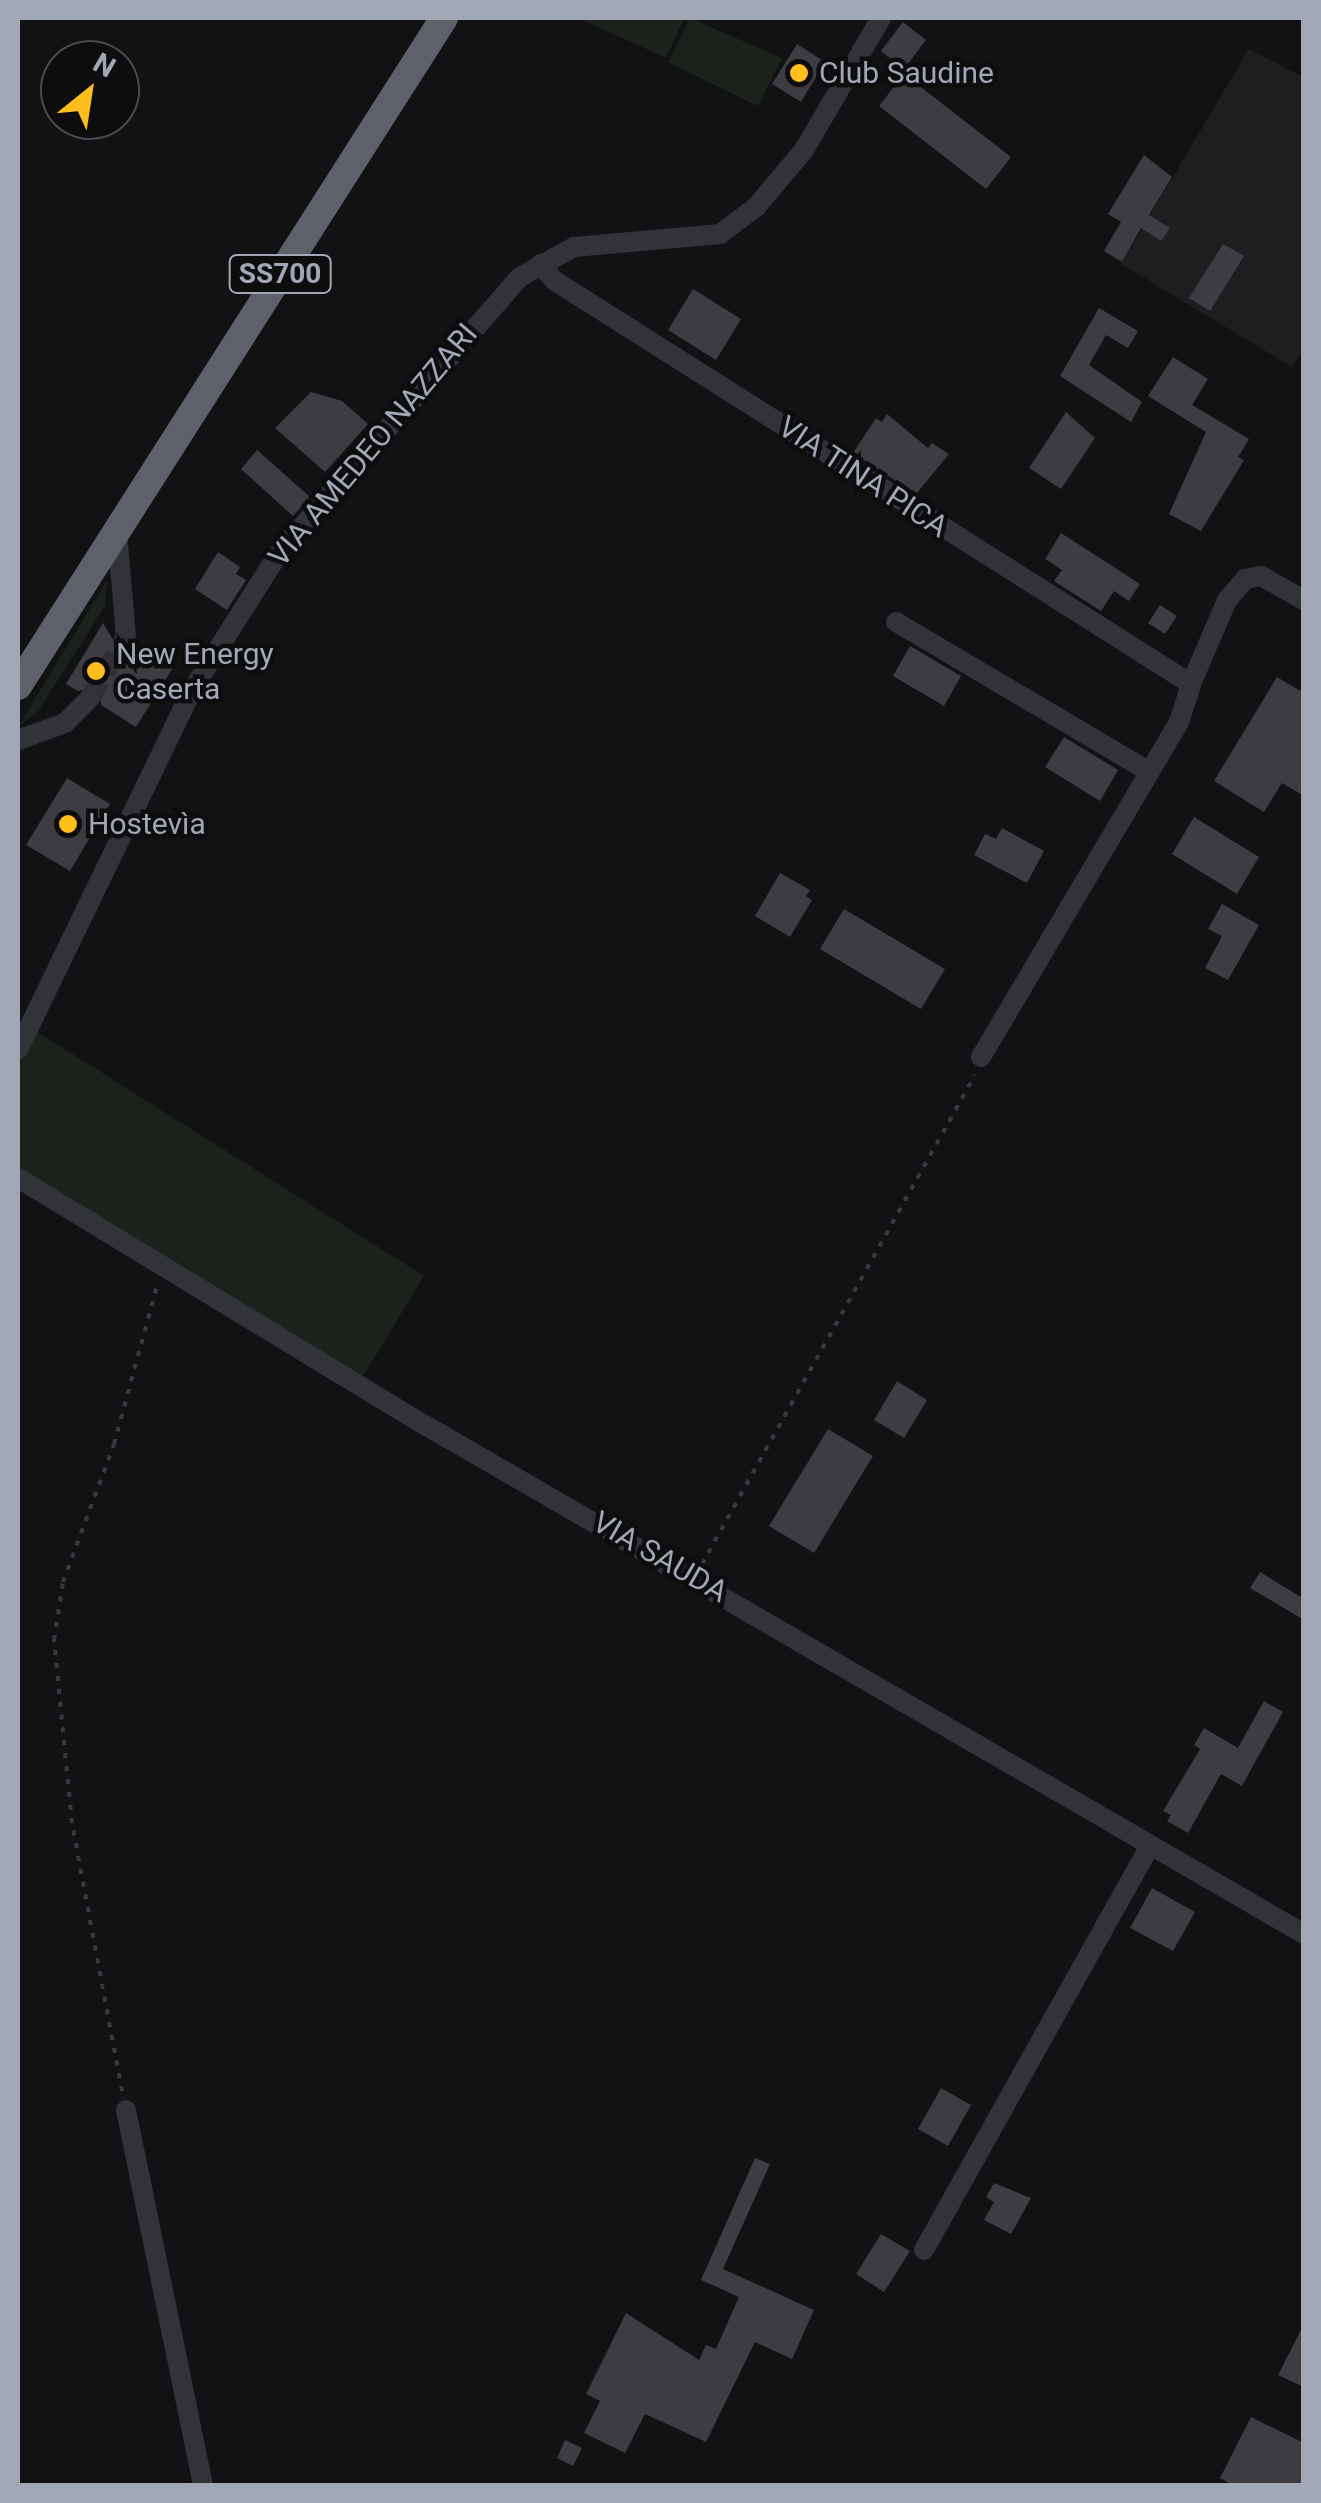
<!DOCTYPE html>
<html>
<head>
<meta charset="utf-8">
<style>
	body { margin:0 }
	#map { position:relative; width:1321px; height:2503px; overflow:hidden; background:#121214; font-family:Roboto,sans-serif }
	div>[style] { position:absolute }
	.built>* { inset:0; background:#1e1e21 }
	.green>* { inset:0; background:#1a221b }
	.building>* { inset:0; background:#3c3c41 }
	.minor-tunnel>* { height:20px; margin-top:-10px; transform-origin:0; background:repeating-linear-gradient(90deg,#2f3034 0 20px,transparent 0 30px) }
	.path>* { height:4px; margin-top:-2px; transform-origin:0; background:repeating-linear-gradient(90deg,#383a40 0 5px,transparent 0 13px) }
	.minor>* { height:20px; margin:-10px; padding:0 10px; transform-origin:10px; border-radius:10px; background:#323339 }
	.highway>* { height:28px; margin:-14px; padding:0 14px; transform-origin:14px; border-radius:14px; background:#5e616a }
	.dots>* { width:28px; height:28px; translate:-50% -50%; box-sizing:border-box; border:5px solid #0d0d0e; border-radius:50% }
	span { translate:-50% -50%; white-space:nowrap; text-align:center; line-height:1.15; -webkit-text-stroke:9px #0d0d0e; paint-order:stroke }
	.shield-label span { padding:2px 8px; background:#0d0d0e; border:2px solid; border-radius:8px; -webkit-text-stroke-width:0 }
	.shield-label { font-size:28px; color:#a2a7b5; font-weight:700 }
	.poi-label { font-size:30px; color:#a2a7b5 }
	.left { translate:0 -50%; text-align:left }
	.street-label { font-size:30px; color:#a2a7b5 }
	.frame { position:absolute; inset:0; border:20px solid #a2a7b5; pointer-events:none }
	.north { position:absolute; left:40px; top:40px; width:100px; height:100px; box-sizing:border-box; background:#0d0d0e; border:2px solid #494b51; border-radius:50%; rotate:30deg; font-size:28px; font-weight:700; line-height:40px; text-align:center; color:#a2a7b5 }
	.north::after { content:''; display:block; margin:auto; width:35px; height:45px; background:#ffbe1e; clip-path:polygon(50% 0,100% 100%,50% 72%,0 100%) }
</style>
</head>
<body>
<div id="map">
	<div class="built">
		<div style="clip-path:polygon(1249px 49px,1303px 77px,1304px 348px,1292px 367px,1121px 264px)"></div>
	</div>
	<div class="green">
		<div style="clip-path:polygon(578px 18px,684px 18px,666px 58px)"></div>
		<div style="clip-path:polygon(690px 18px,782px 58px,758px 106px,668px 62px)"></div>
		<div style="clip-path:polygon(107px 580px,105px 606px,39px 710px,18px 727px)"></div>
		<div style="clip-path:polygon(36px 1031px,424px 1276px,361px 1380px,18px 1169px,18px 1068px)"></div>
	</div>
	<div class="building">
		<div style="clip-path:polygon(903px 22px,926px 40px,904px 69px,881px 51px)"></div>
		<div style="clip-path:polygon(797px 44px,825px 62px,801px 102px,772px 84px)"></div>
		<div style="clip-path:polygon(904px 74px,1011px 157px,986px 189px,879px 106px)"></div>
		<div style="clip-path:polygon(1144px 155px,1172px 177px,1149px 215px,1170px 228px,1161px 241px,1141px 228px,1122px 262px,1104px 251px,1121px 222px,1108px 214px)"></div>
		<div style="clip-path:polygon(1223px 244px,1244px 256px,1210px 311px,1189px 298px)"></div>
		<div style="clip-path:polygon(693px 289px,741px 319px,716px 360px,668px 330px)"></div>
		<div style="clip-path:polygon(1099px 308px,1138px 331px,1128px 348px,1106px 335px,1089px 365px,1142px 402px,1131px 422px,1060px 376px)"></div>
		<div style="clip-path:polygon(1173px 357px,1208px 379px,1192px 405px,1249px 439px,1238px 457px,1244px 460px,1201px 531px,1169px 514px,1206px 432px,1148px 396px)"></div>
		<div style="clip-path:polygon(311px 392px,342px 401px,368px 424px,325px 472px,275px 428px)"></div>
		<div style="clip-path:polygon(1066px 412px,1095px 438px,1061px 489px,1029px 468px)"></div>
		<div style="clip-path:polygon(887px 414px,928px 448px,932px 443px,949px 454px,916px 494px,853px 453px,876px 418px,882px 422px)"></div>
		<div style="clip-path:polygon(257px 450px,310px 497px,293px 516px,241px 469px)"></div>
		<div style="clip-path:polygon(1061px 533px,1140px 584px,1129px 601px,1114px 591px,1101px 611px,1054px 581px,1062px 570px,1045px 559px)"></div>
		<div style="clip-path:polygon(218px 552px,240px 567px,236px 574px,246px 580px,227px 610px,195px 589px)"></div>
		<div style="clip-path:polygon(1160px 605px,1177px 616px,1165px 634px,1148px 623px)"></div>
		<div style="clip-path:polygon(103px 623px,119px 649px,138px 644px,174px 666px,136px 727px,101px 705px,99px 688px,78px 691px,66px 684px)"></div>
		<div style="clip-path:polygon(910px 646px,961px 676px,944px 706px,893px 676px)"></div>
		<div style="clip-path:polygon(1277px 677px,1304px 693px,1304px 796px,1282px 783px,1264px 812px,1214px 781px)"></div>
		<div style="clip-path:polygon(1064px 737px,1118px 770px,1100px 801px,1045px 767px)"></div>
		<div style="clip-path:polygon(67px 778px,110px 804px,70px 871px,26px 845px)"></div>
		<div style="clip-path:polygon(1194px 817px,1259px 857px,1237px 894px,1172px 854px)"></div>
		<div style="clip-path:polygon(1002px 828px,1044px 851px,1027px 883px,974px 855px,985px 834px,996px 839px)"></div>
		<div style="clip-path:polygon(780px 873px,810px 890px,806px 896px,812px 900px,790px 937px,755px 916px)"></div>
		<div style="clip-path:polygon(1222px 904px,1259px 925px,1228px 980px,1205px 968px,1222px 936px,1208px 929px)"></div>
		<div style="clip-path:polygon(844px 909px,945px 969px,921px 1009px,820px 949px)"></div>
		<div style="clip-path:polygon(897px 1381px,927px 1400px,904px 1438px,874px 1420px)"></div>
		<div style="clip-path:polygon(828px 1429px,873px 1456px,814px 1553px,769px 1526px)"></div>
		<div style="clip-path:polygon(1260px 1572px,1304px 1599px,1304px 1620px,1250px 1588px)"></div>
		<div style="clip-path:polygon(1264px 1701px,1283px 1712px,1242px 1786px,1221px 1774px,1188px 1833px,1167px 1821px,1171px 1815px,1163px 1811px,1200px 1749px,1194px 1745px,1204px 1728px,1238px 1748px)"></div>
		<div style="clip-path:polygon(1152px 1888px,1195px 1912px,1173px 1951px,1130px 1928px)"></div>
		<div style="clip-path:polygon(941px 2088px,971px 2105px,948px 2146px,918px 2129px)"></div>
		<div style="clip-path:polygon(755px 2158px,770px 2164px,723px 2269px,814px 2310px,792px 2359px,755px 2342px,706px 2442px,645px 2414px,625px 2453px,584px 2433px,600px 2401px,586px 2394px,626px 2313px,699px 2360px,706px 2345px,716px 2349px,739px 2297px,701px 2280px)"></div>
		<div style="clip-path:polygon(994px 2183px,1031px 2198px,1011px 2234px,984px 2220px,994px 2202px,986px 2197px)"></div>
		<div style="clip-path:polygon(881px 2234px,910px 2251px,884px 2292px,856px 2274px)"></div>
		<div style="clip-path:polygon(1304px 2324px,1304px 2387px,1278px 2375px)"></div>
		<div style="clip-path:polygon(1251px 2417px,1304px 2443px,1304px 2486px,1235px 2486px,1220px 2478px)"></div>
		<div style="clip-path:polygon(565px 2440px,582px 2448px,573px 2466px,557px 2458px)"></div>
	</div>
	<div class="minor-tunnel">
		<div style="left:90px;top:698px;width:71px;rotate:-59.5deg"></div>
	</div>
	<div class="path">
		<div style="left:702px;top:1564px;width:560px;rotate:-60.83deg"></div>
		<div style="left:122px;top:2091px;width:273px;rotate:-100.6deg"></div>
		<div style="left:72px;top:1823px;width:184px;rotate:-95.6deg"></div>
		<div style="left:54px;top:1640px;width:59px;rotate:-81.2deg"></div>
		<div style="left:63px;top:1582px;width:147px;rotate:-69.7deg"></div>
		<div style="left:114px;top:1444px;width:168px;rotate:-74.8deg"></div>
	</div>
	<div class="minor">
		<div style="left:540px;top:264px;width:23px;rotate:49deg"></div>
		<div style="left:555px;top:281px;width:753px;rotate:32.36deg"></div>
		<div style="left:1191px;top:684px;width:91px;rotate:-66.8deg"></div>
		<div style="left:1227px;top:600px;width:28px;rotate:-49deg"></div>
		<div style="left:1245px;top:579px;width:16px;rotate:-11deg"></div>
		<div style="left:1261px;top:576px;width:49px;rotate:29.2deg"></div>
		<div style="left:117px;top:532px;width:105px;rotate:85.1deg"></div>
		<div style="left:896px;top:622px;width:293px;rotate:30.6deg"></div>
		<div style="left:18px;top:740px;width:50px;rotate:-19.9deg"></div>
		<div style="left:65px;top:723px;width:35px;rotate:-45deg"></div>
		<div style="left:18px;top:1050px;width:400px;rotate:-64.2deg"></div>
		<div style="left:192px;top:690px;width:162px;rotate:-57.6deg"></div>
		<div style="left:279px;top:553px;width:366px;rotate:-48.9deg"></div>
		<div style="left:520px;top:277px;width:62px;rotate:-29.1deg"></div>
		<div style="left:574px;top:247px;width:147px;rotate:-5.1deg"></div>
		<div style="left:720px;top:234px;width:45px;rotate:-36.9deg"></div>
		<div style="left:756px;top:207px;width:75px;rotate:-49.9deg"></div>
		<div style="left:804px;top:150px;width:153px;rotate:-59.7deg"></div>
		<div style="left:981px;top:1057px;width:389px;rotate:-59.4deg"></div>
		<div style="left:1179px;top:722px;width:40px;rotate:-72deg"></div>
		<div style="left:18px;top:1178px;width:476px;rotate:31.3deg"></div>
		<div style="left:425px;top:1425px;width:1016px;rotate:30.07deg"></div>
		<div style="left:126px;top:2110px;width:384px;rotate:78.4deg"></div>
		<div style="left:924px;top:2250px;width:463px;rotate:-60.8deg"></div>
	</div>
	<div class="highway">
		<div style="left:18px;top:686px;width:792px;rotate:-57.47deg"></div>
	</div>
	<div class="dots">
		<div style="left:799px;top:73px;background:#ffbe1e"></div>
		<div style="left:96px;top:671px;background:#ffbe1e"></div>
		<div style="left:68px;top:824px;background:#ffbe1e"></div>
	</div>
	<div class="shield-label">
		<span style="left:280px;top:274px">SS700</span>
	</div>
	<div class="poi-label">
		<span class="left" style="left:819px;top:73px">Club Saudine</span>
		<span class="left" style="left:116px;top:671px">New Energy<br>Caserta</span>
		<span class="left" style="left:88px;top:824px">Hostevìa</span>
	</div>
	<div class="street-label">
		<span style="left:373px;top:445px;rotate:-50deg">VIA AMEDEO NAZZARI</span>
		<span style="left:863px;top:477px;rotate:33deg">VIA TINA PICA</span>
		<span style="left:660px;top:1557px;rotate:30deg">VIA SAUDA</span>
	</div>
	<div class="frame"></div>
	<div class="north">N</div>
</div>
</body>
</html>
